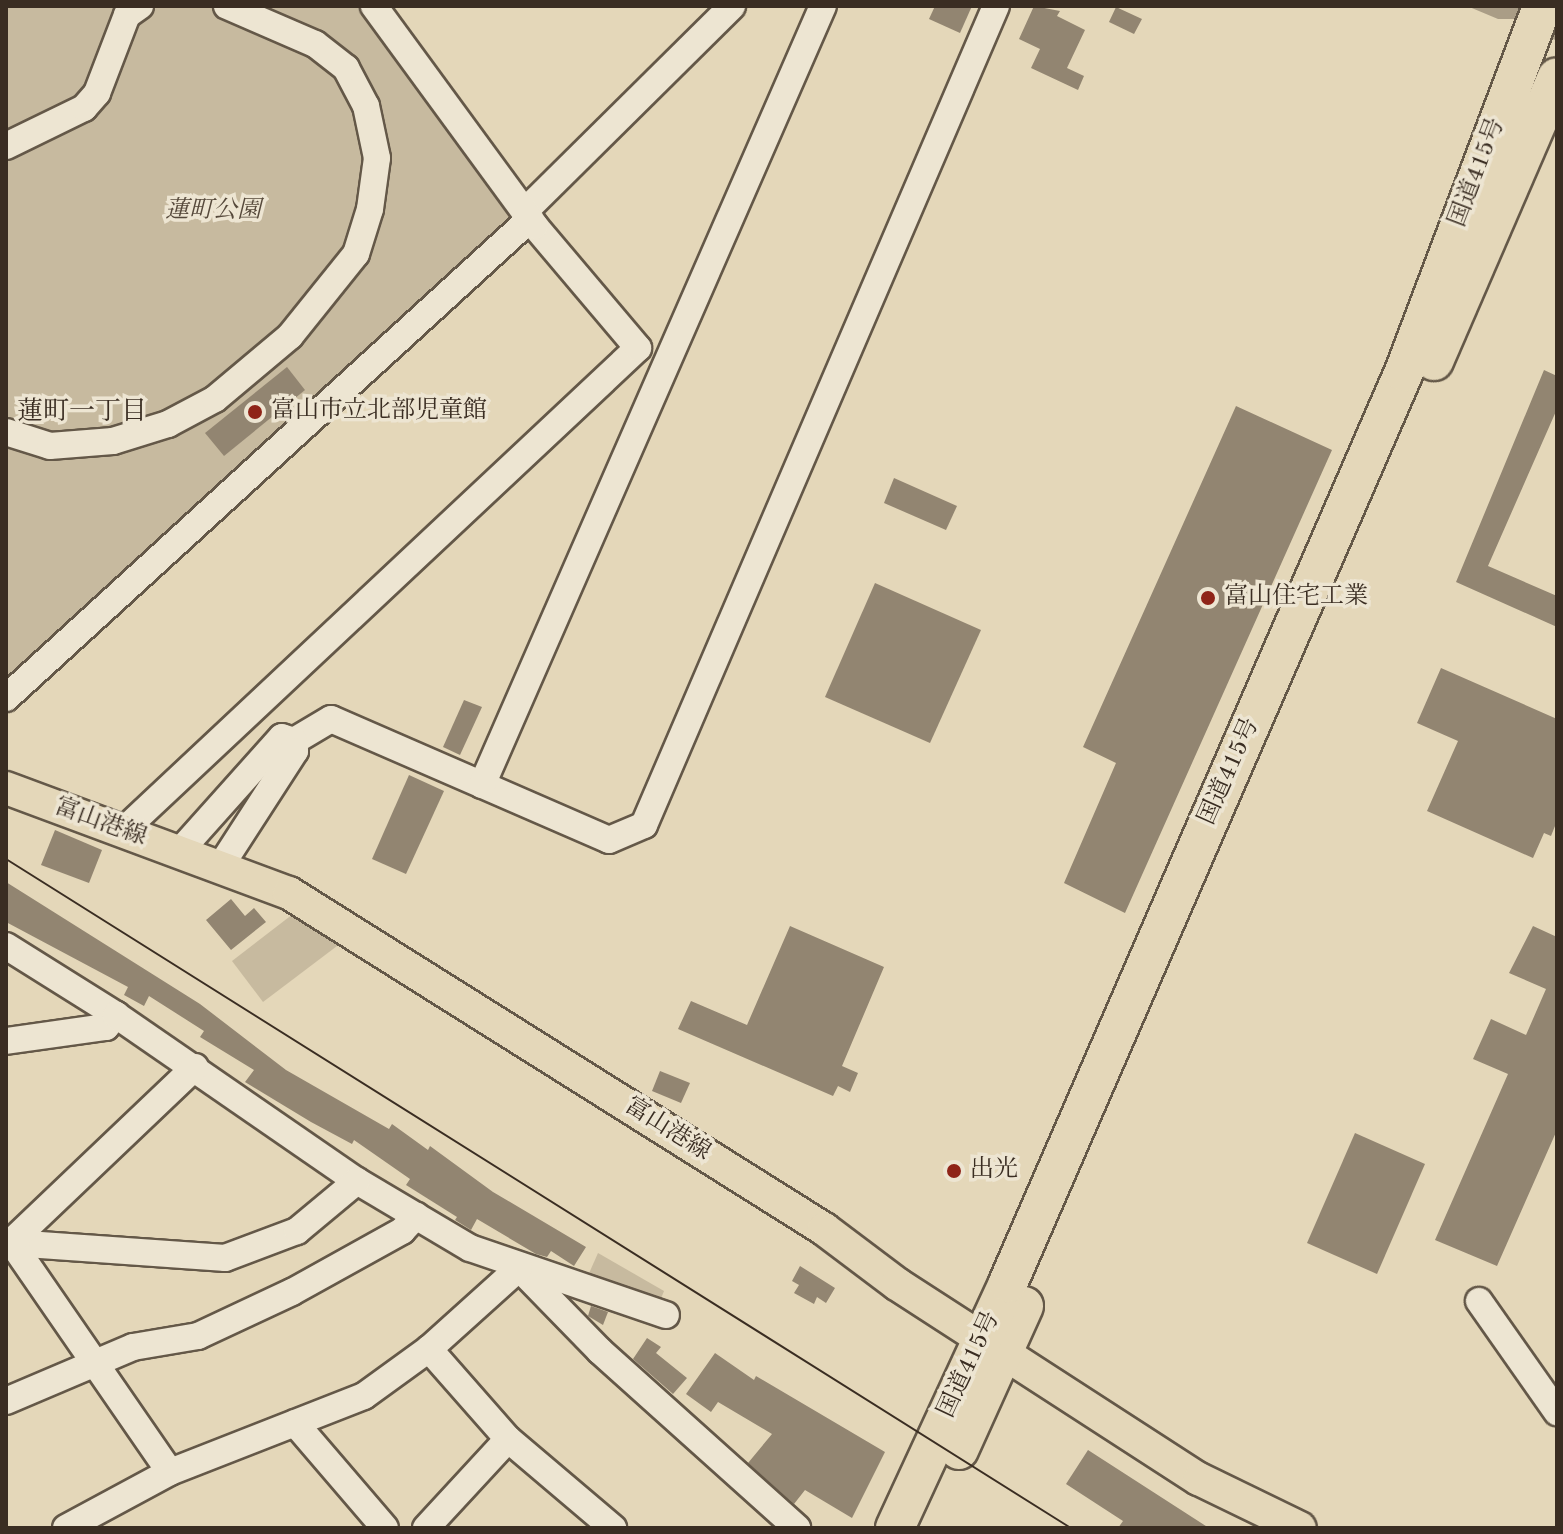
<!DOCTYPE html>
<html>
<head>
<meta charset="utf-8">
<style>
	body { margin:0 }
	#map { position:relative; width:1563px; height:1534px; overflow:hidden; background:#e4d7b9; font-family:"Old Standard TT","Noto Serif JP",serif }
	div>[style] { position:absolute }
	.green>* { inset:0; background:#c7ba9f }
	.water>* { inset:0; background:#aa9d86 }
	.building>* { inset:0; background:#928571 }
	.roads { filter:drop-shadow(2px 0 #645848) drop-shadow(-2px 0 #645848) drop-shadow(0 2px #645848) drop-shadow(0 -2px #645848) }
	.minor>* { height:26px; margin:-13px; padding:0 13px; transform-origin:13px; border-radius:13px; background:#ede5d2 }
	.major>* { height:32px; margin:-16px; padding:0 16px; transform-origin:16px; border-radius:16px; background:#e4d7b9 }
	.highway>* { height:38px; margin:-19px; padding:0 19px; transform-origin:19px; border-radius:19px; background:#e4d7b9 }
	.tram>* { height:2px; margin:-1px; padding:0 1px; transform-origin:1px; border-radius:1px; background:#3a2d22 }
	.dots>* { width:22px; height:22px; translate:-50% -50%; box-sizing:border-box; border:4px solid #ede5d2; border-radius:50% }
	span { translate:-50% -50%; white-space:nowrap; text-align:center; line-height:1.15; -webkit-text-stroke:7px #ede5d2; paint-order:stroke }
	.street-label { font-size:24px; color:#3a2d22 }
	.park-label { font-size:24px; color:#56493b; font-style:italic }
	.poi-label { font-size:24px; color:#3a2d22 }
	.left { translate:0 -50%; text-align:left }
	.neighbourhood-label { font-size:26px; color:#3a2d22 }
	.frame { position:absolute; inset:0; border:8px solid #3a2d22; pointer-events:none }
</style>
</head>
<body>
<div id="map">
	<div class="green">
		<div style="clip-path:polygon(6px 6px,357px 6px,516px 214px,6px 683px)"></div>
		<div style="clip-path:polygon(293px 914px,341px 943px,263px 1002px,232px 961px)"></div>
		<div style="clip-path:polygon(598px 1253px,664px 1291px,660px 1301px,587px 1278px)"></div>
	</div>
	<div class="water">
		<div style="clip-path:polygon(1467px 6px,1557px 6px,1557px 41px,1514px 19px,1498px 19px)"></div>
	</div>
	<div class="building">
		<div style="clip-path:polygon(935px 6px,972px 6px,960px 33px,929px 19px)"></div>
		<div style="clip-path:polygon(1034px 6px,1060px 11px,1057px 16px,1085px 30px,1067px 68px,1084px 76px,1078px 90px,1031px 68px,1040px 49px,1019px 39px)"></div>
		<div style="clip-path:polygon(1116px 7px,1142px 19px,1134px 34px,1109px 22px)"></div>
		<div style="clip-path:polygon(287px 367px,305px 390px,224px 456px,205px 433px)"></div>
		<div style="clip-path:polygon(1544px 370px,1557px 376px,1557px 409px,1488px 566px,1557px 596px,1557px 627px,1456px 582px)"></div>
		<div style="clip-path:polygon(1236px 406px,1332px 450px,1125px 913px,1064px 883px,1116px 763px,1083px 747px)"></div>
		<div style="clip-path:polygon(894px 478px,957px 506px,946px 530px,884px 503px)"></div>
		<div style="clip-path:polygon(875px 583px,981px 630px,930px 743px,825px 697px)"></div>
		<div style="clip-path:polygon(1441px 668px,1557px 719px,1557px 821px,1551px 836px,1544px 833px,1533px 858px,1427px 811px,1458px 741px,1417px 723px)"></div>
		<div style="clip-path:polygon(464px 700px,482px 707px,460px 755px,443px 747px)"></div>
		<div style="clip-path:polygon(409px 775px,444px 791px,406px 874px,372px 859px)"></div>
		<div style="clip-path:polygon(55px 830px,102px 850px,89px 883px,41px 865px)"></div>
		<div style="clip-path:polygon(6px 882px,200px 1004px,286px 1070px,389px 1129px,392px 1124px,428px 1150px,430px 1146px,493px 1192px,586px 1247px,574px 1266px,551px 1251px,547px 1257px,536px 1254px,477px 1219px,471px 1230px,455px 1220px,457px 1217px,406px 1185px,410px 1179px,354px 1140px,352px 1144px,311px 1122px,245px 1082px,254px 1070px,200px 1037px,204px 1031px,149px 996px,144px 1006px,124px 995px,128px 987px,6px 922px)"></div>
		<div style="clip-path:polygon(231px 899px,245px 916px,254px 908px,266px 922px,231px 950px,206px 920px)"></div>
		<div style="clip-path:polygon(790px 926px,884px 967px,842px 1066px,858px 1073px,850px 1092px,838px 1086px,833px 1096px,678px 1029px,691px 1001px,747px 1025px)"></div>
		<div style="clip-path:polygon(1533px 926px,1557px 937px,1557px 1130px,1497px 1266px,1435px 1240px,1508px 1074px,1473px 1059px,1491px 1019px,1526px 1035px,1546px 989px,1509px 973px)"></div>
		<div style="clip-path:polygon(660px 1071px,690px 1083px,681px 1103px,652px 1091px)"></div>
		<div style="clip-path:polygon(1355px 1133px,1425px 1164px,1377px 1274px,1307px 1243px)"></div>
		<div style="clip-path:polygon(800px 1266px,835px 1288px,826px 1303px,817px 1297px,814px 1304px,794px 1293px,799px 1285px,792px 1281px)"></div>
		<div style="clip-path:polygon(591px 1306px,608px 1312px,603px 1325px,588px 1316px)"></div>
		<div style="clip-path:polygon(647px 1338px,661px 1347px,656px 1353px,687px 1378px,673px 1394px,633px 1359px)"></div>
		<div style="clip-path:polygon(715px 1353px,754px 1380px,756px 1376px,885px 1452px,852px 1518px,805px 1490px,794px 1504px,748px 1463px,772px 1434px,718px 1402px,711px 1412px,686px 1394px)"></div>
		<div style="clip-path:polygon(1088px 1450px,1209px 1528px,1118px 1528px,1123px 1521px,1066px 1484px)"></div>
	</div>
	<div class="roads">
		<div class="minor">
			<div style="left:6px;top:146px;width:87px;rotate:-26deg"></div>
			<div style="left:84px;top:108px;width:20px;rotate:-49deg"></div>
			<div style="left:97px;top:93px;width:84px;rotate:-69deg"></div>
			<div style="left:127px;top:15px;width:16px;rotate:-35deg"></div>
			<div style="left:525px;top:211px;width:291px;rotate:-44.7deg"></div>
			<div style="left:6px;top:432px;width:46px;rotate:17.7deg"></div>
			<div style="left:50px;top:446px;width:63px;rotate:-4.5deg"></div>
			<div style="left:113px;top:441px;width:58px;rotate:-17.2deg"></div>
			<div style="left:168px;top:424px;width:53px;rotate:-28deg"></div>
			<div style="left:215px;top:399px;width:98px;rotate:-40deg"></div>
			<div style="left:290px;top:336px;width:105px;rotate:-51.2deg"></div>
			<div style="left:356px;top:254px;width:47px;rotate:-72.7deg"></div>
			<div style="left:370px;top:209px;width:51px;rotate:-82.2deg"></div>
			<div style="left:377px;top:158px;width:53px;rotate:-101.9deg"></div>
			<div style="left:366px;top:106px;width:43px;rotate:-117.8deg"></div>
			<div style="left:346px;top:68px;width:39px;rotate:-142deg"></div>
			<div style="left:315px;top:44px;width:96px;rotate:-156.6deg"></div>
			<div style="left:6px;top:698px;width:710px;rotate:-42.43deg"></div>
			<div style="left:294px;top:741px;width:43px;rotate:-30.7deg"></div>
			<div style="left:331px;top:719px;width:303px;rotate:23.5deg"></div>
			<div style="left:609px;top:840px;width:38px;rotate:-23deg"></div>
			<div style="left:644px;top:825px;width:891px;rotate:-66.74deg"></div>
			<div style="left:482px;top:785px;width:850px;rotate:-66.36deg"></div>
			<div style="left:123px;top:831px;width:706px;rotate:-43.16deg"></div>
			<div style="left:638px;top:348px;width:160px;rotate:-130.2deg"></div>
			<div style="left:535px;top:226px;width:273px;rotate:-126.2deg"></div>
			<div style="left:179px;top:852px;width:154px;rotate:-48.2deg"></div>
			<div style="left:282px;top:737px;width:13px;rotate:18deg"></div>
			<div style="left:294px;top:741px;width:10px;rotate:84deg"></div>
			<div style="left:295px;top:751px;width:138px;rotate:122.9deg"></div>
			<div style="left:6px;top:946px;width:130px;rotate:32.1deg"></div>
			<div style="left:6px;top:1041px;width:101px;rotate:-8deg"></div>
			<div style="left:106px;top:1027px;width:16px;rotate:-50deg"></div>
			<div style="left:116px;top:1015px;width:293px;rotate:34.6deg"></div>
			<div style="left:357px;top:1181px;width:131px;rotate:30.7deg"></div>
			<div style="left:470px;top:1248px;width:207px;rotate:18.9deg"></div>
			<div style="left:12px;top:1243px;width:214px;rotate:4deg"></div>
			<div style="left:225px;top:1258px;width:77px;rotate:-20.6deg"></div>
			<div style="left:297px;top:1231px;width:78px;rotate:-39.8deg"></div>
			<div style="left:12px;top:1243px;width:278px;rotate:55.4deg"></div>
			<div style="left:6px;top:1247px;width:261px;rotate:-43.6deg"></div>
			<div style="left:521px;top:1270px;width:113px;rotate:45.7deg"></div>
			<div style="left:600px;top:1351px;width:265px;rotate:41.9deg"></div>
			<div style="left:1479px;top:1301px;width:136px;rotate:54.9deg"></div>
			<div style="left:6px;top:1401px;width:138px;rotate:-23deg"></div>
			<div style="left:133px;top:1347px;width:66px;rotate:-9.6deg"></div>
			<div style="left:198px;top:1336px;width:104px;rotate:-25.1deg"></div>
			<div style="left:292px;top:1292px;width:126px;rotate:-29deg"></div>
			<div style="left:402px;top:1231px;width:21px;rotate:-47deg"></div>
			<div style="left:295px;top:1423px;width:138px;rotate:49.4deg"></div>
			<div style="left:508px;top:1439px;width:138px;rotate:40.3deg"></div>
			<div style="left:66px;top:1528px;width:118px;rotate:-28.3deg"></div>
			<div style="left:170px;top:1472px;width:208px;rotate:-21.4deg"></div>
			<div style="left:364px;top:1396px;width:80px;rotate:-35.9deg"></div>
			<div style="left:426px;top:1528px;width:121px;rotate:-47.3deg"></div>
			<div style="left:508px;top:1439px;width:120px;rotate:-131.3deg"></div>
			<div style="left:429px;top:1349px;width:121px;rotate:-42deg"></div>
		</div>
		<div class="major">
			<div style="left:6px;top:788px;width:302px;rotate:20.4deg"></div>
			<div style="left:289px;top:893px;width:632px;rotate:32.13deg"></div>
			<div style="left:824px;top:1229px;width:91px;rotate:37deg"></div>
			<div style="left:897px;top:1284px;width:359px;rotate:32.9deg"></div>
			<div style="left:1199px;top:1479px;width:112px;rotate:25.9deg"></div>
		</div>
		<div class="highway">
			<div style="left:1434px;top:361px;width:309px;rotate:-66.6deg"></div>
			<div style="left:959px;top:1450px;width:158px;rotate:-65.7deg"></div>
			<div style="left:895px;top:1528px;width:270px;rotate:-65.2deg"></div>
			<div style="left:1008px;top:1283px;width:993px;rotate:-66.51deg"></div>
			<div style="left:1404px;top:372px;width:391px;rotate:-69.3deg"></div>
		</div>
	</div>
	<div class="tram">
		<div style="left:6px;top:859px;width:1258px;rotate:32.14deg"></div>
	</div>
	<div class="dots">
		<div style="left:255px;top:412px;background:#8f2418"></div>
		<div style="left:1208px;top:598px;background:#8f2418"></div>
		<div style="left:954px;top:1171px;background:#8f2418"></div>
	</div>
	<div class="street-label">
		<span style="left:1478px;top:173px;rotate:-69deg">国道415号</span>
		<span style="left:1230px;top:772px;rotate:-66deg">国道415号</span>
		<span style="left:100px;top:823px;rotate:20deg">富山港線</span>
		<span style="left:667px;top:1130px;rotate:32deg">富山港線</span>
		<span style="left:970px;top:1365px;rotate:-65deg">国道415号</span>
	</div>
	<div class="park-label">
		<span style="left:213px;top:212px">蓮町公園</span>
	</div>
	<div class="poi-label">
		<span class="left" style="left:271px;top:412px">富山市立北部児童館</span>
		<span class="left" style="left:1224px;top:598px">富山住宅工業</span>
		<span class="left" style="left:970px;top:1171px">出光</span>
	</div>
	<div class="neighbourhood-label">
		<span style="left:82px;top:413px">蓮町一丁目</span>
	</div>
	<div class="frame"></div>
</div>
</body>
</html>
